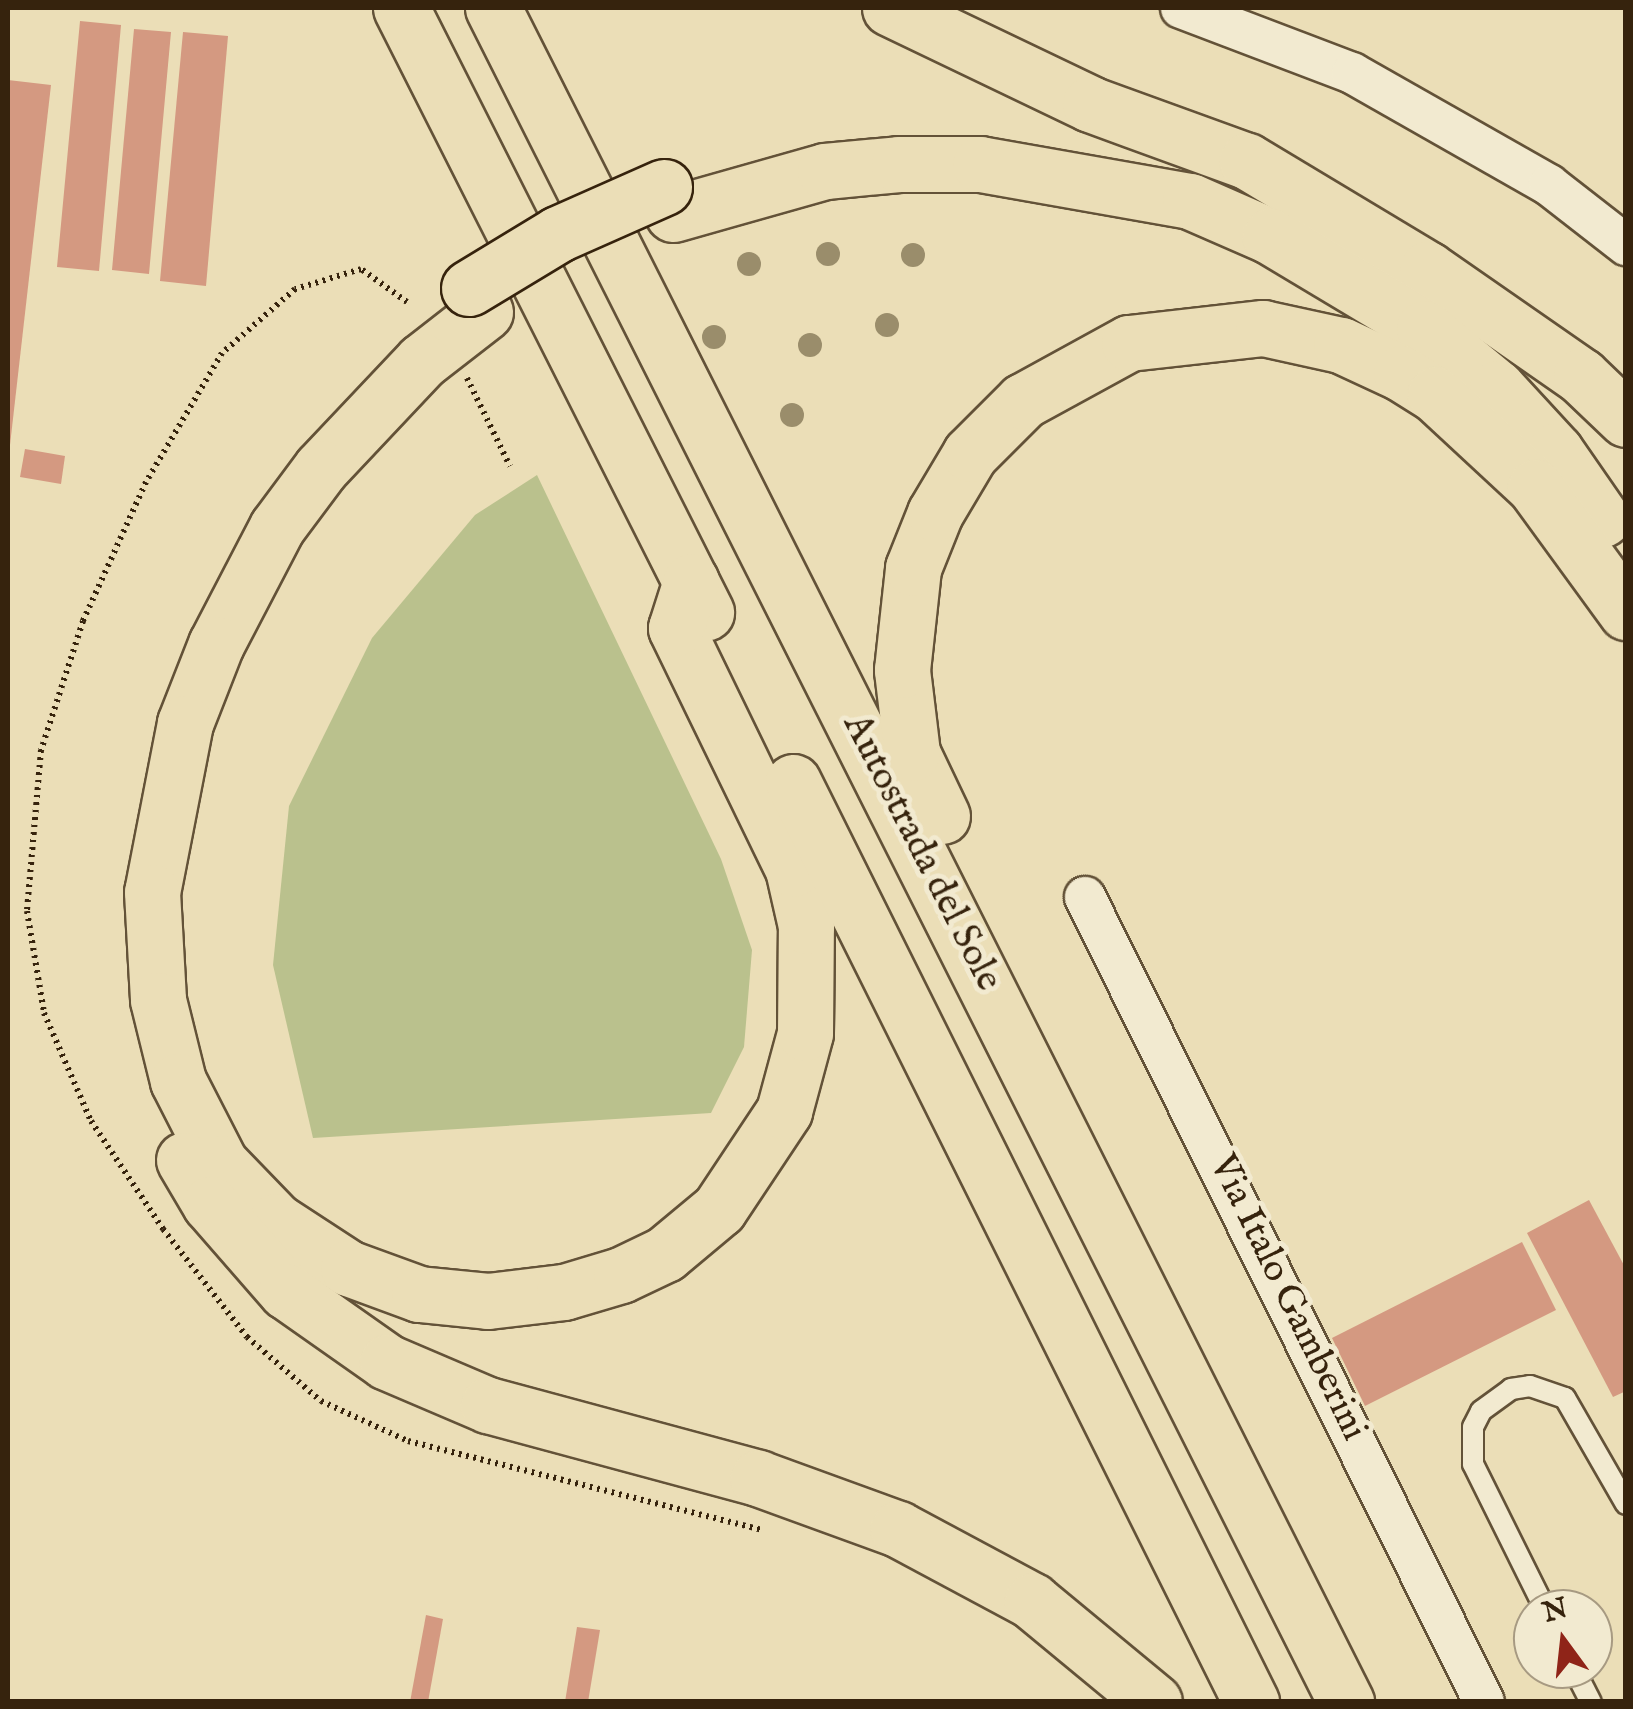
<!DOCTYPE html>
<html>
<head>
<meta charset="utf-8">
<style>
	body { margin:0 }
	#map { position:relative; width:1633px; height:1709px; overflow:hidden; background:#ebdeb7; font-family:"IM FELL English",serif }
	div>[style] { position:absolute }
	.green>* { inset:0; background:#bac18d }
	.building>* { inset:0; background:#d49981 }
	.path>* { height:6px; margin-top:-3px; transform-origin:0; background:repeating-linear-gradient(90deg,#36230d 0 2.5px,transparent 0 7.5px) }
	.roads { filter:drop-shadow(2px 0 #635238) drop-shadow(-2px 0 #635238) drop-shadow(0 2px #635238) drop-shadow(0 -2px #635238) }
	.lane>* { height:20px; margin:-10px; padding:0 10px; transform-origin:10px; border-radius:10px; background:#f2ead0 }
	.street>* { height:40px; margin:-20px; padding:0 20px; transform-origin:20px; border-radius:20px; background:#f2ead0 }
	.highway>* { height:55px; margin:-27.5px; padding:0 27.5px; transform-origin:27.5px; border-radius:27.5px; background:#ebdeb7 }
	.bridges { filter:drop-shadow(2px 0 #36230d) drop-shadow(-2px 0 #36230d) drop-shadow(0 2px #36230d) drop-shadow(0 -2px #36230d) }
	.highway-bridge>* { height:55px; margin:-27.5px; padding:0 27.5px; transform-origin:27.5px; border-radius:27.5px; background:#ebdeb7 }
	.trees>* { width:24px; height:24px; margin:-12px; border-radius:50%; background:#9a8d6b }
	span { translate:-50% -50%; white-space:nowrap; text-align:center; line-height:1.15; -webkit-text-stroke:10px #f2ead0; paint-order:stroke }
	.street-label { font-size:38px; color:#36230d }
	.frame { position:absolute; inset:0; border:10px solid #36230d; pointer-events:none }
	.north { position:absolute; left:1513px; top:1589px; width:100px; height:100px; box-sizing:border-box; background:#f2ead0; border:2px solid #a79a82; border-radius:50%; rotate:345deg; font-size:28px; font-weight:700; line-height:40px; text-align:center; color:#36230d }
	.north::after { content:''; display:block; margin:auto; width:35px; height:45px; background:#8f2418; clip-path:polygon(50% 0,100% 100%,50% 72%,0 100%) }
</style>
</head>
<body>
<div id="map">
	<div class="green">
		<div style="clip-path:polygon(537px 475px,721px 859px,752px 950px,744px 1047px,711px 1113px,313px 1138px,273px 965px,289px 806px,372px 638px,475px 515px)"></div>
	</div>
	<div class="building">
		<div style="clip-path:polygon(80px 21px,121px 25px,99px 271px,57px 267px)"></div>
		<div style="clip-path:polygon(134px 29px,171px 32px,149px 274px,112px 270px)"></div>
		<div style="clip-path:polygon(183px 32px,228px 36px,206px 286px,160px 281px)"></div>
		<div style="clip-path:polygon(8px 80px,51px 85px,10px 445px,8px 445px)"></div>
		<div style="clip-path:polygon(25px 449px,65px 456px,61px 484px,20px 477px)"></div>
		<div style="clip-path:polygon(1589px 1200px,1626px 1269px,1626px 1391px,1613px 1397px,1527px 1233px)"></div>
		<div style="clip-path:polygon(1522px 1242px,1556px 1310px,1365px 1406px,1332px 1338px)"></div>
		<div style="clip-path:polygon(426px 1615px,443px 1619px,428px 1702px,410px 1702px)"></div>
		<div style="clip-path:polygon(577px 1627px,600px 1630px,588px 1702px,565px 1702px)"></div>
	</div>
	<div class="path">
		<div style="left:407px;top:302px;width:57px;rotate:-144.3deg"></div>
		<div style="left:361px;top:269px;width:69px;rotate:163.1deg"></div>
		<div style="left:295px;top:289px;width:97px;rotate:138.8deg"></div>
		<div style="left:222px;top:353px;width:150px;rotate:120.5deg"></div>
		<div style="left:146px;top:482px;width:153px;rotate:114.4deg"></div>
		<div style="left:83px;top:621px;width:136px;rotate:108deg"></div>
		<div style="left:41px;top:750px;width:162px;rotate:95deg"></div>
		<div style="left:27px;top:911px;width:103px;rotate:80.5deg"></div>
		<div style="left:44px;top:1013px;width:118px;rotate:66.5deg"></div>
		<div style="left:91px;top:1121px;width:130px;rotate:56.3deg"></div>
		<div style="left:163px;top:1229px;width:137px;rotate:52.1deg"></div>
		<div style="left:247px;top:1337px;width:98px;rotate:40.9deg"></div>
		<div style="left:321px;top:1401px;width:96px;rotate:24.7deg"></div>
		<div style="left:408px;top:1441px;width:366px;rotate:14.1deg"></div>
		<div style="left:467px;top:378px;width:98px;rotate:64deg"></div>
	</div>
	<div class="roads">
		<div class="lane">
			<div style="left:1545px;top:1609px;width:162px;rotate:-116.4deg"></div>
			<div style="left:1473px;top:1464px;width:37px;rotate:-90deg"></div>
			<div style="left:1473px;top:1427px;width:18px;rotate:-63deg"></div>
			<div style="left:1481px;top:1411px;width:37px;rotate:-36deg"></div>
			<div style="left:1511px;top:1389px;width:19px;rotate:-9deg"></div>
			<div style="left:1530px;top:1386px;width:37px;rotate:19deg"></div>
			<div style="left:1565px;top:1398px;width:122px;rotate:60.1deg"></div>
			<div style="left:1574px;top:1669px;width:37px;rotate:63deg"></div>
		</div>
		<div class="street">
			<div style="left:1181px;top:8px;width:183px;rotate:20.8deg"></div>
			<div style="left:1352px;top:73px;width:227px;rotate:29.6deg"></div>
			<div style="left:1549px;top:185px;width:98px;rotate:37.9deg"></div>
			<div style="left:1085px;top:897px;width:898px;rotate:63.63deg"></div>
		</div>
		<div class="highway">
			<div style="left:401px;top:8px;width:677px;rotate:63.21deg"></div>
			<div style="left:493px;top:8px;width:1897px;rotate:63.27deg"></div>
			<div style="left:890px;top:8px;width:222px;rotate:25.6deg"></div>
			<div style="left:1090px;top:104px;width:167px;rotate:20deg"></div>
			<div style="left:1247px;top:161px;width:210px;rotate:31deg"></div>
			<div style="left:1427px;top:269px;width:188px;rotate:34.8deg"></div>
			<div style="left:1581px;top:376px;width:62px;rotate:43.7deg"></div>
			<div style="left:673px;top:214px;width:158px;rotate:-15.8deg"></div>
			<div style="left:825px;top:171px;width:74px;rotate:-5.4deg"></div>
			<div style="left:899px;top:164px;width:81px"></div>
			<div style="left:980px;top:164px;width:213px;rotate:10deg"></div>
			<div style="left:1190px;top:201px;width:87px;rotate:23.6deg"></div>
			<div style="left:1270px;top:236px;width:179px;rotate:30.9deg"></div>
			<div style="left:1424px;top:328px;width:94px;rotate:39.4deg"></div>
			<div style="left:1497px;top:388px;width:86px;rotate:47.4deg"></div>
			<div style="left:1555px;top:451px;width:83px;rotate:55.3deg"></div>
			<div style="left:485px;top:312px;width:80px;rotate:142.1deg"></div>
			<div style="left:422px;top:361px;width:147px;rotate:133.3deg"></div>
			<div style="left:321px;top:468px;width:74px;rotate:126.7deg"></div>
			<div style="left:277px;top:527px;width:132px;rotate:117.5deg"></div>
			<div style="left:216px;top:644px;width:85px;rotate:111.4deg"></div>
			<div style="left:185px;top:723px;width:172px;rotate:101deg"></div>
			<div style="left:152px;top:892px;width:108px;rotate:86.8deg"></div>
			<div style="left:158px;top:1000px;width:83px;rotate:76.1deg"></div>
			<div style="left:178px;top:1081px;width:92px;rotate:62.9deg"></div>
			<div style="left:220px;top:1163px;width:81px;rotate:46deg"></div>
			<div style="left:276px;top:1221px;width:86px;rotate:33.1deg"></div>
			<div style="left:348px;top:1268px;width:76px;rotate:20.1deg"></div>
			<div style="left:419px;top:1294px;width:69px;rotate:5.8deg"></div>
			<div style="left:488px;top:1301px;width:77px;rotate:-6.8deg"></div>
			<div style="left:564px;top:1292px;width:59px;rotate:-16.6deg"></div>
			<div style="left:621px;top:1275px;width:49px;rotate:-25.5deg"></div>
			<div style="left:665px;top:1254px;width:70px;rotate:-39.8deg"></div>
			<div style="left:719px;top:1209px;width:118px;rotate:-56.4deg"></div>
			<div style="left:784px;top:1111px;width:81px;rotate:-74.9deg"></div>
			<div style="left:805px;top:1033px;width:107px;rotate:-89.5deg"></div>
			<div style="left:806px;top:926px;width:58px;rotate:-102.8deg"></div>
			<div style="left:793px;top:869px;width:268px;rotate:-115.9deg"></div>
			<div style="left:676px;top:628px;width:49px;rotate:-72.3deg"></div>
			<div style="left:793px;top:782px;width:1028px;rotate:63.53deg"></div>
			<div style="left:942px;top:816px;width:70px;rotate:-115.5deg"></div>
			<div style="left:912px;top:753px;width:84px;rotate:-96.9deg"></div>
			<div style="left:902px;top:670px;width:103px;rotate:-83.8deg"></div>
			<div style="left:913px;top:568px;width:59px;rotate:-68.2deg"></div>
			<div style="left:935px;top:513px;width:69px;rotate:-59.3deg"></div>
			<div style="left:970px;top:454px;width:75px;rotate:-45deg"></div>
			<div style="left:1023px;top:401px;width:121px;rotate:-28.7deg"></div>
			<div style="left:1129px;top:343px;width:135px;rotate:-6.4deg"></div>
			<div style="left:1263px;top:328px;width:80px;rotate:12.3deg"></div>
			<div style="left:1341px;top:345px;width:66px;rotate:25deg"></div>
			<div style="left:1401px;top:373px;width:40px;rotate:32deg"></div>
			<div style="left:1435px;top:394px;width:137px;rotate:42.9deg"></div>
			<div style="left:1535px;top:487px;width:155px;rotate:53.9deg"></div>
			<div style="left:184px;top:1160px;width:51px;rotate:59.4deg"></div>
			<div style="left:210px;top:1204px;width:116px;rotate:48.9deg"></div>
			<div style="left:286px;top:1291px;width:123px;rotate:35.1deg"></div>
			<div style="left:387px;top:1362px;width:110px;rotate:23.1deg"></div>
			<div style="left:488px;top:1405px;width:280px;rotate:15.1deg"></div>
			<div style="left:758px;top:1478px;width:149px;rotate:20deg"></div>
			<div style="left:898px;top:1529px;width:152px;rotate:28.2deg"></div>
			<div style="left:1032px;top:1601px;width:158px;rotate:39.6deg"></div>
		</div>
	</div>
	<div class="bridges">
		<div class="highway-bridge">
			<div style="left:469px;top:288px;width:104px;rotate:-31.2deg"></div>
			<div style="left:558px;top:234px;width:116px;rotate:-23.9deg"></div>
		</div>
	</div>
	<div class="trees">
		<div style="left:828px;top:254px"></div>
		<div style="left:913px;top:255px"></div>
		<div style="left:749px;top:264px"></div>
		<div style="left:887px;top:325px"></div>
		<div style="left:714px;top:337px"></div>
		<div style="left:810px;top:345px"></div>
		<div style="left:792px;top:415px"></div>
	</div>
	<div class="street-label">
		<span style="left:921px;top:853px;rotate:63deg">Autostrada del Sole</span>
		<span style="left:1287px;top:1298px;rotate:64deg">Via Italo Gamberini</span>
	</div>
	<div class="frame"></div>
	<div class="north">N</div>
</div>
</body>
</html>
